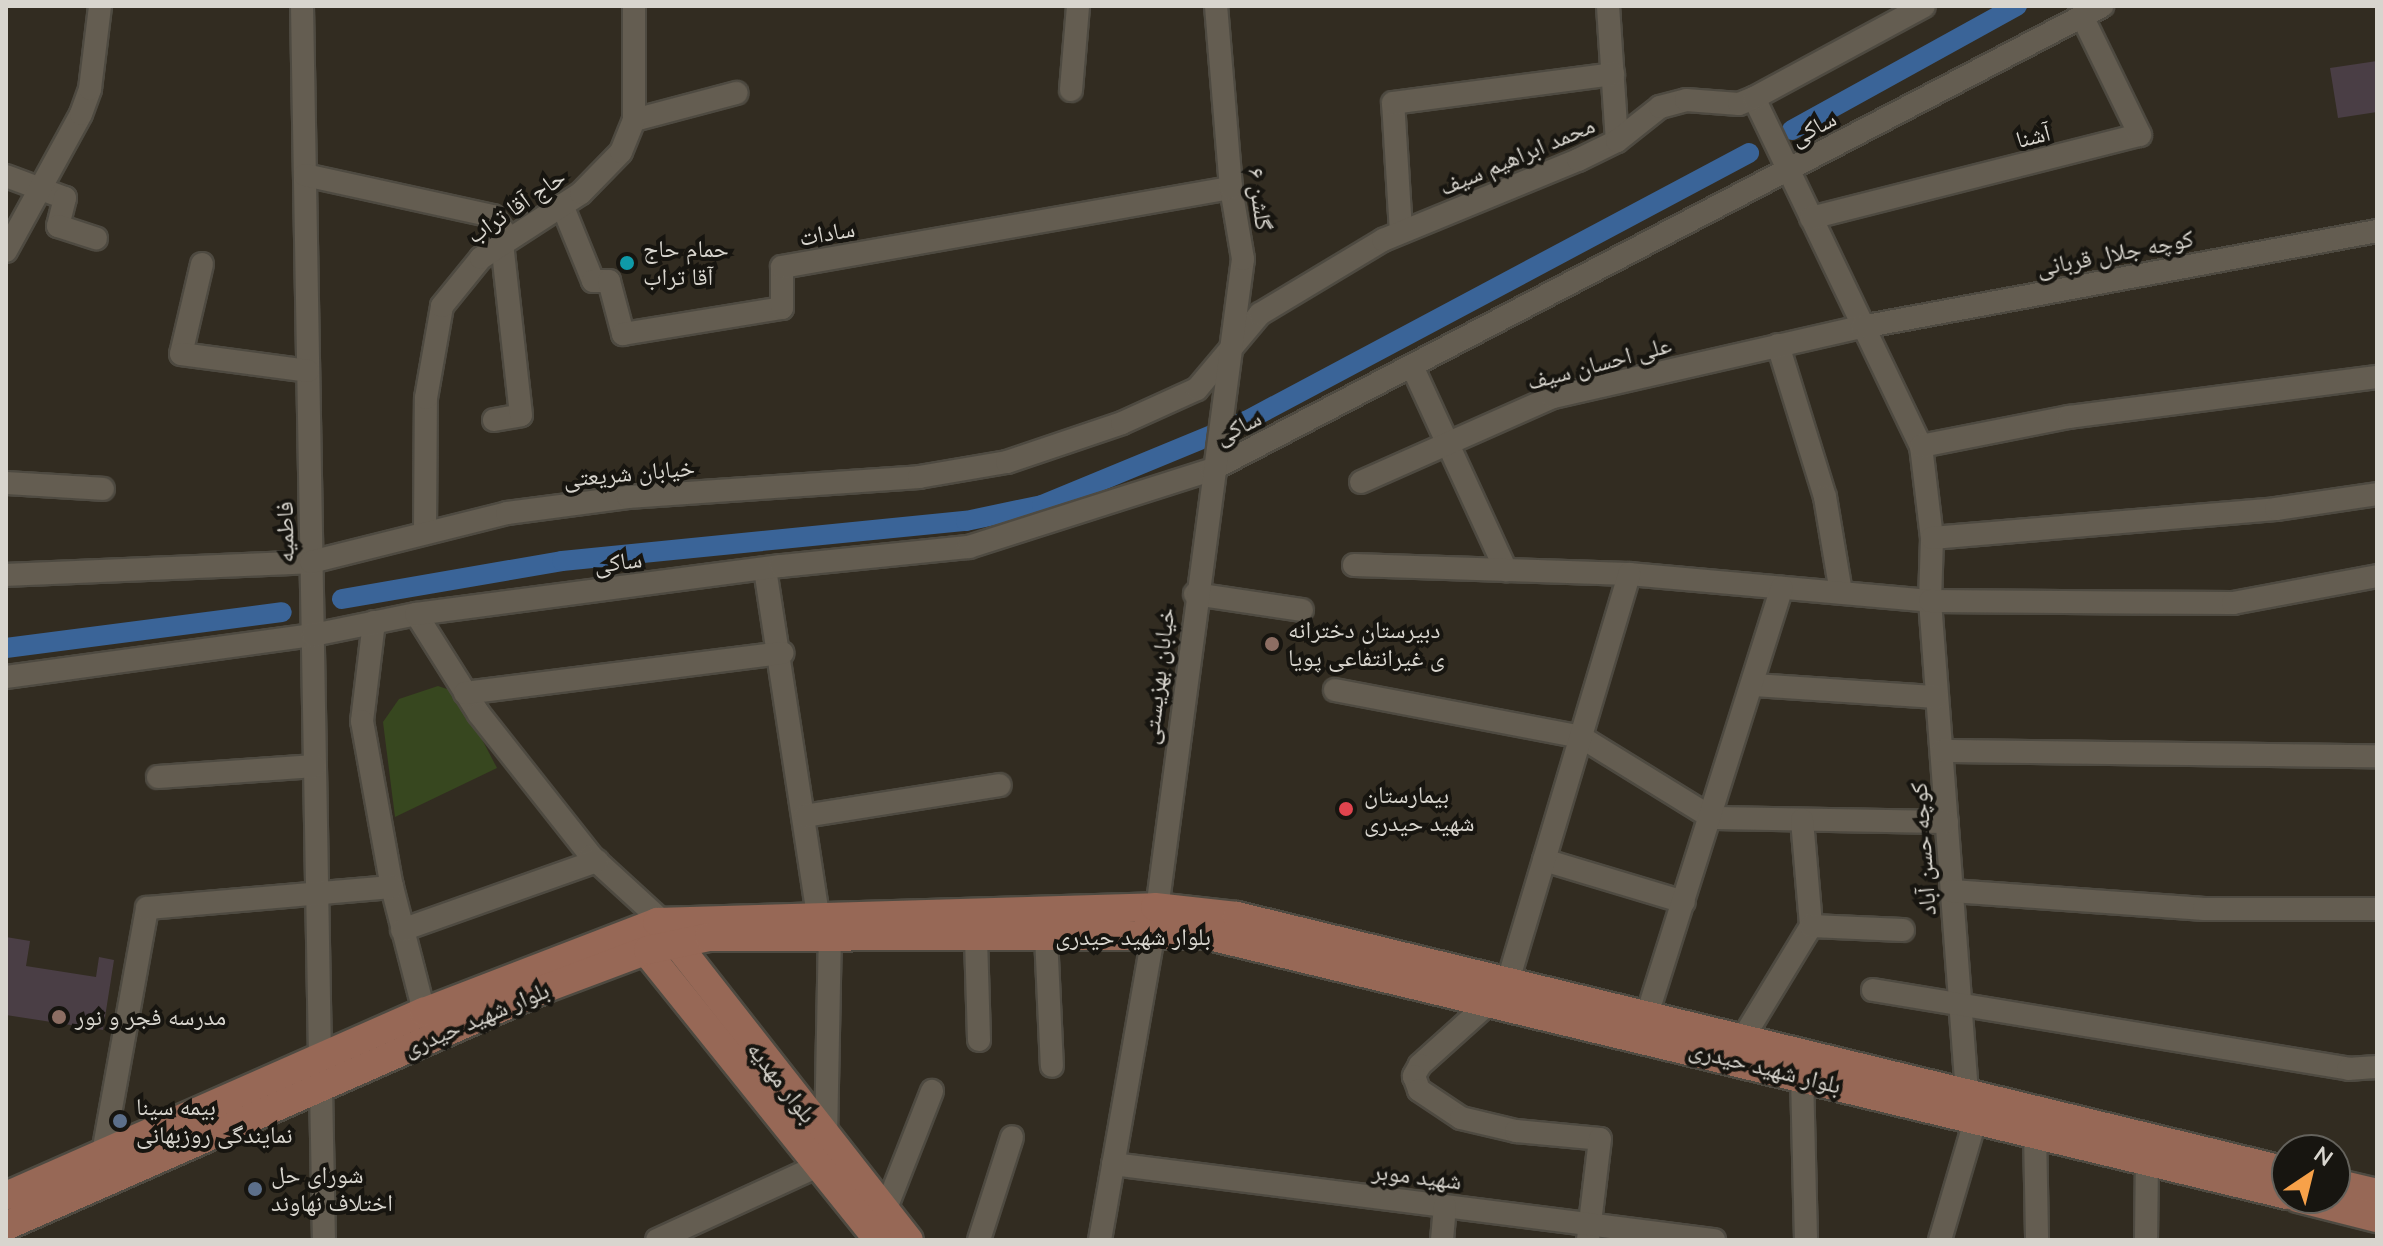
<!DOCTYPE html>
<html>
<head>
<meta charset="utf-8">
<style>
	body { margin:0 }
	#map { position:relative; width:2383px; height:1246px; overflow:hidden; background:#322c21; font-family:Mulish,"Noto Naskh Arabic",sans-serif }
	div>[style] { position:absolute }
	.green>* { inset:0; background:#37471f }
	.canal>* { height:20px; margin:-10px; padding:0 10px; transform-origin:10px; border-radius:10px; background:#3a6498 }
	.building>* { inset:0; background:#4a3e45 }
	.roads { filter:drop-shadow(2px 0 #4e4a41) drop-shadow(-2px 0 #4e4a41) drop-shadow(0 2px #4e4a41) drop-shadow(0 -2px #4e4a41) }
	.minor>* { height:22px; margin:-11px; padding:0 11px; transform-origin:11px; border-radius:11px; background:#645d51 }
	.major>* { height:28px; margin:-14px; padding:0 14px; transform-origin:14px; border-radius:14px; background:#976856 }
	.dots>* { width:22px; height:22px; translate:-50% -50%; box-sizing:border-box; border:4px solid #171510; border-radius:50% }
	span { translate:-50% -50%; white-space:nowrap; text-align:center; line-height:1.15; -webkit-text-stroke:8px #171510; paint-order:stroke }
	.street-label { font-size:24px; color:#d8d5ce }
	.poi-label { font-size:24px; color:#d8d5ce }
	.left { translate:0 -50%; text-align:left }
	.frame { position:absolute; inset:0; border:8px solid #d8d5ce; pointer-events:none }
	.north { position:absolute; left:2271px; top:1134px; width:80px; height:80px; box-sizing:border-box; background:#171510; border:2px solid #64625c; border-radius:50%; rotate:35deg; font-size:22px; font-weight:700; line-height:32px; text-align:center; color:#d8d5ce }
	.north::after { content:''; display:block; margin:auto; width:28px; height:36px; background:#f7a149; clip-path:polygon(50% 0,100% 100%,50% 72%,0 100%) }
</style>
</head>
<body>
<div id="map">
	<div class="green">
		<div style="clip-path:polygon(438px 686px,453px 691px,463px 703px,497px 768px,395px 817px,383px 722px,399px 699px)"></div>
	</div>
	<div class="canal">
		<div style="left:1792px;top:130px;width:257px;rotate:-28.9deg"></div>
		<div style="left:342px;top:599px;width:223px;rotate:-9.8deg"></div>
		<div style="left:562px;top:561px;width:406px;rotate:-5.7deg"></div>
		<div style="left:966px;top:521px;width:78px;rotate:-11.9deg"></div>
		<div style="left:1042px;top:505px;width:221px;rotate:-22.4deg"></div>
		<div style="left:1246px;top:421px;width:570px;rotate:-28.05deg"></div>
		<div style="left:6px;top:648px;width:278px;rotate:-7.4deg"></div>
	</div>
	<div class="building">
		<div style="clip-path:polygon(2377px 61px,2377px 112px,2338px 118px,2330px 68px)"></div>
		<div style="clip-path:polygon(6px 937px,30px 941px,26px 966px,96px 977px,99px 957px,114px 960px,103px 1030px,6px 1015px)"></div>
	</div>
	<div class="roads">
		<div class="minor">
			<div style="left:302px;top:6px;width:1052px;rotate:89.02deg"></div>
			<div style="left:1608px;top:6px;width:135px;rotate:86.2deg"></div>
			<div style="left:1071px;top:90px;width:84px;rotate:-85.2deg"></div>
			<div style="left:1754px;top:98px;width:386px;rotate:64.4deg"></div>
			<div style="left:1921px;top:446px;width:93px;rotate:83.2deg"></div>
			<div style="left:1932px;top:538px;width:63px;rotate:91.8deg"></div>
			<div style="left:1930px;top:601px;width:492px;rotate:85.7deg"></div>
			<div style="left:634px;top:120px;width:106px;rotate:-14.8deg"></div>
			<div style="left:305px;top:175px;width:192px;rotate:12.3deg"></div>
			<div style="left:493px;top:216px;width:28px;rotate:55deg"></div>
			<div style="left:6px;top:176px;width:63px;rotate:20.4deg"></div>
			<div style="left:65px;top:198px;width:29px;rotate:104deg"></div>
			<div style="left:58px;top:226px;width:40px;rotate:18deg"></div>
			<div style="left:562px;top:205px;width:82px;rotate:67.8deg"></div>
			<div style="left:593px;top:281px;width:16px"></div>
			<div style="left:609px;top:281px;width:55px;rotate:75.2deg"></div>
			<div style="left:623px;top:334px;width:161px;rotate:-9.3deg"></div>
			<div style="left:782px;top:308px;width:41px;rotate:-90deg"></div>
			<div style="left:782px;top:267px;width:456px;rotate:-10deg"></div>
			<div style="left:1811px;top:218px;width:339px;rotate:-14.2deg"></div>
			<div style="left:2140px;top:135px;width:132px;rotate:-116deg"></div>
			<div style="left:1401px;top:232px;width:129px;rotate:-93.5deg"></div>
			<div style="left:1393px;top:103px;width:222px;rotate:-7.5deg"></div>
			<div style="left:6px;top:251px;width:156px;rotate:-61.3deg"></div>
			<div style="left:81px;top:114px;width:27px;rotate:-70deg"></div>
			<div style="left:90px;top:89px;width:84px;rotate:-83.1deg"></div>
			<div style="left:202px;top:264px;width:92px;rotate:103.1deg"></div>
			<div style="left:181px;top:354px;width:128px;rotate:7.6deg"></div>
			<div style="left:1778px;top:345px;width:159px;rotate:72.8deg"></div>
			<div style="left:1825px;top:497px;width:97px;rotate:80.5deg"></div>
			<div style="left:1412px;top:366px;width:225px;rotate:65.3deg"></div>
			<div style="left:494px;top:420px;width:27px;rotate:-10deg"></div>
			<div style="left:521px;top:415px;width:172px;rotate:-96.3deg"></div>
			<div style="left:1921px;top:446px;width:151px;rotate:-11.1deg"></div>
			<div style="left:2069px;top:417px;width:311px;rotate:-7.4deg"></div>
			<div style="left:1361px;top:482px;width:210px;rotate:-23.9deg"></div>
			<div style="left:1553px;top:397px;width:317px;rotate:-12.8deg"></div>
			<div style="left:1862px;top:327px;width:524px;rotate:-10.56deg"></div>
			<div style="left:6px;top:483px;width:97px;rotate:3.5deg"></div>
			<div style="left:425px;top:530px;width:132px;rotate:-89.6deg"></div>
			<div style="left:426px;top:398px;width:93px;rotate:-80.1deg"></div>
			<div style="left:442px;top:306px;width:62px;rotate:-50.9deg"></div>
			<div style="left:481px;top:258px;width:119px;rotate:-33deg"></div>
			<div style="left:581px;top:193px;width:57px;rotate:-45.7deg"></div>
			<div style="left:621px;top:152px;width:35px;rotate:-68deg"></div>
			<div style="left:634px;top:120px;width:114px;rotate:-90deg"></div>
			<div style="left:1932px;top:538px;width:345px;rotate:-4.8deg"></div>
			<div style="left:2276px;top:509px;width:102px;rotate:-8.4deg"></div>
			<div style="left:1354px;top:565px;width:275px;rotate:1.9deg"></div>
			<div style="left:1629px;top:574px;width:302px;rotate:5.1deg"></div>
			<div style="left:1930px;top:601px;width:303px;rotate:0.4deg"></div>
			<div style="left:2233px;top:603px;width:147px;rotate:-10.6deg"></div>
			<div style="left:765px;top:569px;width:349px;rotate:81.3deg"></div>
			<div style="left:6px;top:575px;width:305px;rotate:-2.4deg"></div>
			<div style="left:311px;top:562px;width:202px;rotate:-14deg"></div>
			<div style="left:507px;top:513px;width:122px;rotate:-7.5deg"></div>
			<div style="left:628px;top:497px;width:292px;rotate:-3.9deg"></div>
			<div style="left:919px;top:477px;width:89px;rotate:-9.7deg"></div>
			<div style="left:1007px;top:462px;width:121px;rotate:-18.7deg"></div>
			<div style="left:1122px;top:423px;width:82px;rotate:-24.4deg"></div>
			<div style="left:1197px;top:389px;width:98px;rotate:-50deg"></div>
			<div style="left:1260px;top:314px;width:144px;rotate:-31deg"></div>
			<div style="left:1383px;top:240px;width:211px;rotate:-22.3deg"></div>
			<div style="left:1578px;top:160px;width:43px;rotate:-26deg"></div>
			<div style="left:1617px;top:141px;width:55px;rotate:-38.3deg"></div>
			<div style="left:1660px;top:107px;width:27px;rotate:-15deg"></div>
			<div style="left:1686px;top:100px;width:53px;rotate:4.3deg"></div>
			<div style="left:1739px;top:104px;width:16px;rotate:-22deg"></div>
			<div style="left:1754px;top:98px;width:193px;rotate:-28.4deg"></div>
			<div style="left:1195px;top:594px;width:108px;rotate:8.5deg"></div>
			<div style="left:416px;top:614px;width:118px;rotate:57.8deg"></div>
			<div style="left:479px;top:714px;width:181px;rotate:51.7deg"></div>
			<div style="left:591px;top:856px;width:96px;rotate:42.5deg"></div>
			<div style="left:374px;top:622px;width:100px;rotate:96.9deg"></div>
			<div style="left:362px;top:721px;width:169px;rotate:79.8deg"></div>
			<div style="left:392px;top:887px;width:129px;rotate:75.6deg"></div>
			<div style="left:6px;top:677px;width:310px;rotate:-7.8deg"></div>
			<div style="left:313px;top:635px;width:105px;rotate:-11.5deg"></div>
			<div style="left:416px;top:614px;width:368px;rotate:-7.5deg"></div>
			<div style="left:781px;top:566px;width:189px;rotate:-5.8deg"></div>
			<div style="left:969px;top:547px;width:254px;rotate:-17.7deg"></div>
			<div style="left:1211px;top:470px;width:1005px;rotate:-27.51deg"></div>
			<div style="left:1754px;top:685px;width:183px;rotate:3.8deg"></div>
			<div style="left:1335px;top:690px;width:250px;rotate:10.8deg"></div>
			<div style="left:1581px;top:737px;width:154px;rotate:31.7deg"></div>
			<div style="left:1712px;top:818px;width:235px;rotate:1deg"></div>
			<div style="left:465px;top:693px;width:320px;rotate:-7.2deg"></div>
			<div style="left:1942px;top:751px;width:435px;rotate:0.7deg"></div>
			<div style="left:158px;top:777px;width:157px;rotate:-4deg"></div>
			<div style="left:805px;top:816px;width:197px;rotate:-9deg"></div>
			<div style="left:1802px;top:820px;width:106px;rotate:85.1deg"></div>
			<div style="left:1544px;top:860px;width:146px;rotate:16.7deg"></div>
			<div style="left:1952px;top:891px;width:253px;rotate:4.1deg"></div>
			<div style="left:2204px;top:909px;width:173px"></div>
			<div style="left:402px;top:930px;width:207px;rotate:-19.5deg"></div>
			<div style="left:1046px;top:936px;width:130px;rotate:87.4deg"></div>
			<div style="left:976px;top:938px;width:102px;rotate:88.3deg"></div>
			<div style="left:1508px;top:981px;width:425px;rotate:-73.4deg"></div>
			<div style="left:1873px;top:990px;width:482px;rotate:9.4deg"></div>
			<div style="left:2348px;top:1069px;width:29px;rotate:-4deg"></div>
			<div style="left:1491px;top:1001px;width:96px;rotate:138deg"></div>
			<div style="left:1420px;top:1065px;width:13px;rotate:119deg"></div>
			<div style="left:1414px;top:1076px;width:15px;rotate:70deg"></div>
			<div style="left:1419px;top:1090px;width:50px;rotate:33.7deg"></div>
			<div style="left:1461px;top:1118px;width:57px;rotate:13.3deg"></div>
			<div style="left:1516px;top:1131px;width:84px;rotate:5.4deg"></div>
			<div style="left:1600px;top:1139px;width:102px;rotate:96.8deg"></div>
			<div style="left:1647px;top:1015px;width:448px;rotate:-72.5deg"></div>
			<div style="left:1743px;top:1038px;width:131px;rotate:-58.7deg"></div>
			<div style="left:1811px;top:926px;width:92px;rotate:2.5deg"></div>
			<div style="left:1802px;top:1076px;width:164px;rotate:88.6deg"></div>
			<div style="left:321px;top:1087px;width:153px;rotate:88.9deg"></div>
			<div style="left:2035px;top:1132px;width:108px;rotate:88.9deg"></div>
			<div style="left:826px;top:1138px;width:200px;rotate:-88.9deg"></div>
			<div style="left:103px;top:1153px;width:249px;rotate:-79.8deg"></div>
			<div style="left:147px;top:908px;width:246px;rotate:-4.9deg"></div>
			<div style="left:1113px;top:1164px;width:606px;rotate:7.21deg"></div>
			<div style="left:885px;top:1211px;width:129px;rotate:-68.6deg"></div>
			<div style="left:657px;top:1240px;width:177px;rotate:-24.7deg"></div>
			<div style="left:979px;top:1240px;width:108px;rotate:-72.2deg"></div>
			<div style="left:1100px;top:1240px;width:313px;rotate:-80.1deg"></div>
			<div style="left:1154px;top:932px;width:679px;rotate:-82.47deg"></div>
			<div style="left:1243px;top:259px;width:72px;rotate:-99.6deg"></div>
			<div style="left:1231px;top:188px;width:183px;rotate:-94.7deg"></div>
			<div style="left:1442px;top:1240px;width:34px;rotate:-85deg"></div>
			<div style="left:1940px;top:1240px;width:127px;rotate:-73.6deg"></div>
			<div style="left:2146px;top:1240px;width:80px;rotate:-89.3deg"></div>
		</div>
		<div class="major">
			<div style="left:665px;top:929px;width:395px;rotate:51.9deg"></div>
			<div style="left:637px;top:940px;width:385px;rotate:51.2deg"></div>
			<div style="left:2335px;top:1183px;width:43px;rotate:13.4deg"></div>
			<div style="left:6px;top:1196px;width:457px;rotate:-23.8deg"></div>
			<div style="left:424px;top:1012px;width:250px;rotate:-21.1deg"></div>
			<div style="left:657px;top:922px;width:498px;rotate:-1.7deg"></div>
			<div style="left:1155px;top:907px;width:82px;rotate:6.3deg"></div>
			<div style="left:1237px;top:916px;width:1081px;rotate:13.65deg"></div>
			<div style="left:2298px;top:1198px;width:81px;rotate:14.2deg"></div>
			<div style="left:6px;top:1226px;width:588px;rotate:-23.77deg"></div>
			<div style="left:544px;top:989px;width:111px;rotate:-20.6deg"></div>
			<div style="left:648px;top:950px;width:62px;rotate:-12deg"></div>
			<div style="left:709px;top:937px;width:496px;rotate:-0.2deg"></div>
			<div style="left:1205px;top:935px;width:1113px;rotate:13.51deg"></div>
		</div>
	</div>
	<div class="dots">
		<div style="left:627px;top:263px;background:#0f9aa8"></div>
		<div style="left:1272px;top:644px;background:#8d6e63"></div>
		<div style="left:1346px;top:809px;background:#e0444e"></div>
		<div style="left:59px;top:1017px;background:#8d6e63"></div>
		<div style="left:120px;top:1121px;background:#5c6f8a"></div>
		<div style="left:255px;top:1189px;background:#5c6f8a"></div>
	</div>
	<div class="street-label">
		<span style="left:1813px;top:128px;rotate:-28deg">ساکی</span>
		<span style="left:2033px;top:136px;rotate:-14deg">آشنا</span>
		<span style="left:1517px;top:156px;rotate:-23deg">محمد ابراهیم سیف</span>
		<span style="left:1260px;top:199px;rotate:82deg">گلشن ۶</span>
		<span style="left:516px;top:206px;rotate:-34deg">حاج آقا تراب</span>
		<span style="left:827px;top:233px;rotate:-10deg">سادات</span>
		<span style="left:2115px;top:253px;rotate:-11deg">کوچه جلال قربانی</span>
		<span style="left:1599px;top:363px;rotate:-15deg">علی احسان سیف</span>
		<span style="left:1238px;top:427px;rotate:-27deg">ساکی</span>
		<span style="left:629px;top:473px;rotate:-5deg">خیابان شریعتی</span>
		<span style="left:285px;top:532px;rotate:-91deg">فاطمیه</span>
		<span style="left:618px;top:562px;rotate:-7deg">ساکی</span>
		<span style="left:1158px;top:676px;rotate:-83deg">خیابان بهزیستی</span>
		<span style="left:1923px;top:849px;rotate:-94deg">کوچه حسن آباد</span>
		<span style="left:1133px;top:937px">بلوار شهید حیدری</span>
		<span style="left:476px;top:1019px;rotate:-23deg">بلوار شهید حیدری</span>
		<span style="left:1765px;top:1067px;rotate:14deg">بلوار شهید حیدری</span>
		<span style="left:782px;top:1082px;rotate:52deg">بلوار مهدیه</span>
		<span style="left:1417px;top:1176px;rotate:7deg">شهید موبر</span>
	</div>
	<div class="poi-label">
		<span class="left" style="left:643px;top:263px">حمام حاج<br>آقا تراب</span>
		<span class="left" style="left:1288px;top:644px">دبیرستان دخترانه<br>ی غیرانتفاعی پویا</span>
		<span class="left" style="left:1364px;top:809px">بیمارستان<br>شهید حیدری</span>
		<span class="left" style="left:75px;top:1017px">مدرسه فجر و نور</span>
		<span class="left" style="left:136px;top:1121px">بیمه سینا<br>نمایندگی روزبهانی</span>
		<span class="left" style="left:271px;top:1189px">شورای حل<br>اختلاف نهاوند</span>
	</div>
	<div class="frame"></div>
	<div class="north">N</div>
</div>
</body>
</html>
